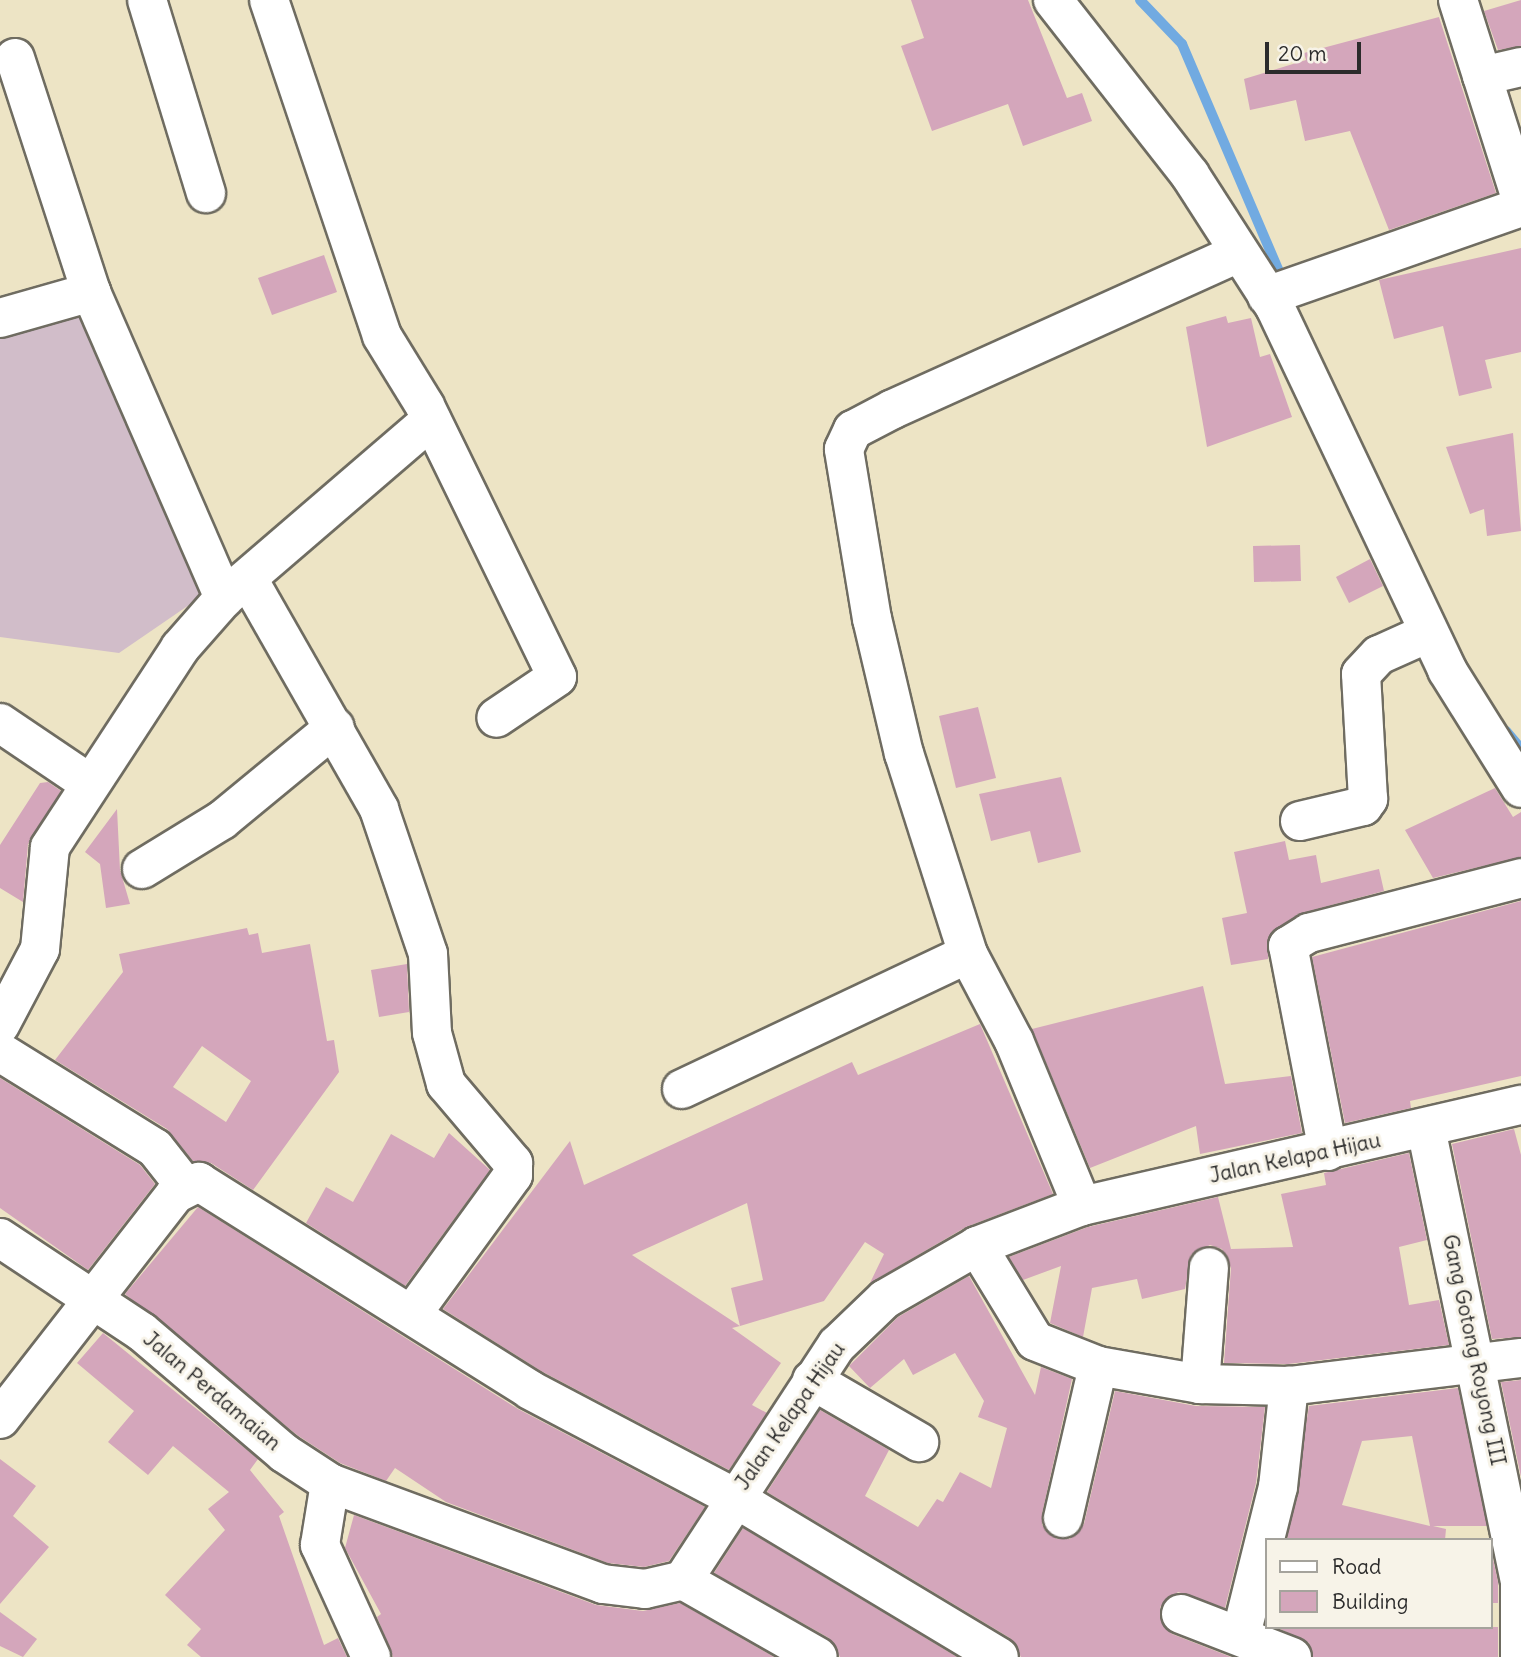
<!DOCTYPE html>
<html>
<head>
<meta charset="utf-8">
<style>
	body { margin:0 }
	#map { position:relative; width:1521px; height:1657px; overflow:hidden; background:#ede4c5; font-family:Delius,sans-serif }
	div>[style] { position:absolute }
	.industrial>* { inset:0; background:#d1bdc9 }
	.stream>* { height:10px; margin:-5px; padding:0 5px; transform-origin:5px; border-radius:5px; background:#71aae1 }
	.building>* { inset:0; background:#d4a6bb }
	.roads { filter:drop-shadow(2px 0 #6f6c61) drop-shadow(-2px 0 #6f6c61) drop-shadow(0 2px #6f6c61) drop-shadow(0 -2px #6f6c61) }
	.minor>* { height:38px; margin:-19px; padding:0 19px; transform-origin:19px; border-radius:19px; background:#fff }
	span { translate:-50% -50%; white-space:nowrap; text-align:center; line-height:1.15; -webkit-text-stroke:6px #f7f3e8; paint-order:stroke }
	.street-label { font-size:21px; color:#2b2b2b }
	.legend { position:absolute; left:1265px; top:1538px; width:228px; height:91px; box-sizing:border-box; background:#f7f3e8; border:2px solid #a5a39c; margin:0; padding:9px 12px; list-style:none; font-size:21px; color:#2b2b2b }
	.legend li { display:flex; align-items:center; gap:14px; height:35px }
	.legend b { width:35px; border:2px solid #a5a39c }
	.scale { position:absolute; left:1265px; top:42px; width:96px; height:32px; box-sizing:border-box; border:4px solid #2b2b2b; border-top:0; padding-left:9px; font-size:21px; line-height:24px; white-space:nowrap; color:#2b2b2b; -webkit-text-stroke:5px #f7f3e8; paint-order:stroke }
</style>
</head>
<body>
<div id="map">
	<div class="industrial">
		<div style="clip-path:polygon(88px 309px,208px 592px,119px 653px,0 637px,0 333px)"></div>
	</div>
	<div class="stream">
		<div style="left:1140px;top:0;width:61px;rotate:46.3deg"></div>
		<div style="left:1182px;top:44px;width:258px;rotate:66.9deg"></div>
		<div style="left:1506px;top:731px;width:23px;rotate:50deg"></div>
	</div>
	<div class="building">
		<div style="clip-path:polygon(911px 0,1028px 0,1067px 98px,1082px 93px,1092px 121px,1023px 146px,1008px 104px,932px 131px,901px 46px,924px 38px)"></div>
		<div style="clip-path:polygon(1521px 0,1521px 46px,1498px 50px,1484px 11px)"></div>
		<div style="clip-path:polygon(1439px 17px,1496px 193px,1389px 230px,1350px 131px,1305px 141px,1296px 100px,1250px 110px,1244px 79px,1306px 60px,1304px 53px)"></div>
		<div style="clip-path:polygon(1521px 248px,1521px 352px,1485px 360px,1492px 388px,1459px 396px,1443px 326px,1394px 339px,1379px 280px)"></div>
		<div style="clip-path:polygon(324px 255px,337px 292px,272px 315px,258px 278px)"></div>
		<div style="clip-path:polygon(1226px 316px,1228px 323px,1251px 318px,1260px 357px,1270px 354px,1292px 417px,1207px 447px,1186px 327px)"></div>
		<div style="clip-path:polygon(1513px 433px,1521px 531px,1487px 536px,1484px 509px,1470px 514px,1446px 447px)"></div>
		<div style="clip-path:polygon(1300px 545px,1301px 581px,1254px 582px,1253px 546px)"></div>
		<div style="clip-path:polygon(1370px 559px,1383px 586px,1349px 603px,1336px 577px)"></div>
		<div style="clip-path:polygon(978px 707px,996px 778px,956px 788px,939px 716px)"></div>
		<div style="clip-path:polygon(1061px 777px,1081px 852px,1038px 863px,1030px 831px,991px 841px,979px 794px)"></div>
		<div style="clip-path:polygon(48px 782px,61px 791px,28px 844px,23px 902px,0 888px,0 845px,40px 783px)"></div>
		<div style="clip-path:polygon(1495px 788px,1513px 817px,1521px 812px,1521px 857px,1433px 878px,1405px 830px)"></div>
		<div style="clip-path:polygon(117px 809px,120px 870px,130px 904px,106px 908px,100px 864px,85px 852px)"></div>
		<div style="clip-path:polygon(1285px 841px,1289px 860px,1316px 855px,1321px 883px,1379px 869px,1384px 891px,1298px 914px,1268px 937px,1268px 959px,1231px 965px,1222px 918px,1247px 913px,1234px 852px)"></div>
		<div style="clip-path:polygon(1521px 901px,1521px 1076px,1410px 1101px,1411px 1108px,1345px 1123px,1312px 957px)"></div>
		<div style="clip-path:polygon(evenodd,247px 928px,249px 935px,258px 933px,262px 953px,310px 944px,327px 1041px,334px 1040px,339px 1072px,253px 1190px,211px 1163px,193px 1161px,167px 1129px,55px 1060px,123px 972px,119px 954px,247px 928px,202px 1046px,251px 1081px,226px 1122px,173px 1087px,202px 1046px)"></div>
		<div style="clip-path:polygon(407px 964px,409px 1012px,379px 1017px,371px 970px)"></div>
		<div style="clip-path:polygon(1203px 986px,1225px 1084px,1291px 1076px,1302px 1133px,1200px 1154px,1196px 1126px,1090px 1168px,1032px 1029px)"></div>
		<div style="clip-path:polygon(980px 1024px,1053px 1194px,966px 1227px,870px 1283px,884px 1254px,865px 1242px,824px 1301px,740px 1326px,731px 1288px,763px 1280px,747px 1203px,632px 1255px,740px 1326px,732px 1328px,781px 1363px,752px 1405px,767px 1413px,729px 1470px,541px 1371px,443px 1309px,570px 1141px,584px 1185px,852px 1062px,858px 1075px)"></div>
		<div style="clip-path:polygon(0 1078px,140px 1165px,155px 1184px,88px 1270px,0 1208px)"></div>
		<div style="clip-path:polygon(1514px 1129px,1521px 1155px,1521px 1337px,1492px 1339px,1452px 1144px)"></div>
		<div style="clip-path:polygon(449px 1133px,490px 1170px,405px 1286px,306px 1223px,326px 1187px,353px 1202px,391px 1134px,434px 1158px)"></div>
		<div style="clip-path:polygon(1409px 1153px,1427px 1240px,1399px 1247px,1409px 1305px,1439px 1300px,1449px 1345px,1288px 1364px,1224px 1363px,1231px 1268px,1222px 1249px,1210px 1245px,1191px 1255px,1185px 1289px,1142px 1299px,1137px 1279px,1092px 1288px,1083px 1337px,1050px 1323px,1061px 1266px,1023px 1280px,1009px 1257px,1088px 1227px,1218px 1197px,1231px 1249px,1293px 1247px,1281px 1194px,1326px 1185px,1324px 1173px)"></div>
		<div style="clip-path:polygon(198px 1207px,518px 1409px,705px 1507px,669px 1561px,644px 1567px,608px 1563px,446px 1502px,395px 1468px,386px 1481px,340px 1463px,297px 1435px,125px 1294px)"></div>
		<div style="clip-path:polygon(969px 1276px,1035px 1395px,1041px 1367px,1072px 1379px,1042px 1514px,1042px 1525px,1057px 1539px,1070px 1539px,1084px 1524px,1115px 1391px,1196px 1406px,1265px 1407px,1256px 1483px,1225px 1608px,1178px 1592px,1160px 1607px,1164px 1627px,1172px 1634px,1231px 1657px,1021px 1657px,1010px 1638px,767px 1492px,820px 1410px,889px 1450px,865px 1496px,918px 1527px,937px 1499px,943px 1502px,960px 1472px,991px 1488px,1007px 1428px,978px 1417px,984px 1401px,955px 1353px,913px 1375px,904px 1359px,870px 1388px,849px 1366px,898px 1317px)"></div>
		<div style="clip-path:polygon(103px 1333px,258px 1459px,250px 1470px,284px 1512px,279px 1516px,324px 1645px,338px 1638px,347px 1657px,201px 1657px,187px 1645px,201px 1629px,165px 1595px,225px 1530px,208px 1509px,229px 1492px,173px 1446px,148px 1475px,108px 1442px,134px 1411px,77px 1363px)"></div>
		<div style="clip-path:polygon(1521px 1380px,1521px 1477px,1501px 1382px)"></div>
		<div style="clip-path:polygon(evenodd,1458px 1388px,1487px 1526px,1433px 1526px,1446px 1529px,1445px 1540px,1287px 1540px,1309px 1406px,1458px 1388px,1412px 1436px,1430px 1526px,1342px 1505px,1362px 1441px,1412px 1436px)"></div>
		<div style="clip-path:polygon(0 1459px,36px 1486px,13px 1516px,49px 1547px,0 1604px)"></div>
		<div style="clip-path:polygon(354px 1515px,596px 1605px,643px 1611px,680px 1603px,774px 1657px,393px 1657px,377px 1617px,381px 1614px,345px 1548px)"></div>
		<div style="clip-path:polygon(743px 1528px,957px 1657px,840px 1657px,829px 1638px,714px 1573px)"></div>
		<div style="clip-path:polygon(1491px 1549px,1498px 1582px,1498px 1603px,1491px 1603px)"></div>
		<div style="clip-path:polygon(0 1612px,37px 1639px,23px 1657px,0 1646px)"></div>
		<div style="clip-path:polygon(1276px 1627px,1498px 1627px,1498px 1657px,1313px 1657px,1309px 1643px)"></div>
	</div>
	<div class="roads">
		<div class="minor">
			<div style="left:147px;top:0;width:202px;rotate:73deg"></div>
			<div style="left:269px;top:0;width:354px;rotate:71.4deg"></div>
			<div style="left:382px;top:336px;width:82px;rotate:58.4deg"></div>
			<div style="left:425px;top:406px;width:301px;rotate:64deg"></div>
			<div style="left:557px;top:677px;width:73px;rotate:146.1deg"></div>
			<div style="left:1053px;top:0;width:222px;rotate:51.9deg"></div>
			<div style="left:1190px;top:175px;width:157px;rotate:57.2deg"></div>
			<div style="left:1275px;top:307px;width:402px;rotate:64.6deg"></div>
			<div style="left:1447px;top:670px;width:139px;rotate:57.9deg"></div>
			<div style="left:1458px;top:0;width:209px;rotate:72.4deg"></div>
			<div style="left:15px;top:58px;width:246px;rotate:72deg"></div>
			<div style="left:1482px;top:76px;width:40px;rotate:-13deg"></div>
			<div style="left:1267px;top:296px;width:269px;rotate:-19.3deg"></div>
			<div style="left:0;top:318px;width:95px;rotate:-15.9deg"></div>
			<div style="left:91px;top:292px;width:334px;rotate:66.5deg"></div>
			<div style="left:248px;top:579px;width:265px;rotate:60.3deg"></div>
			<div style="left:379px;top:809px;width:153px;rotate:71.3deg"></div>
			<div style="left:428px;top:954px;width:79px;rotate:87.1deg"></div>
			<div style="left:432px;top:1033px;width:53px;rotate:74.6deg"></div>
			<div style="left:446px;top:1084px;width:104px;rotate:49.7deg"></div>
			<div style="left:513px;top:1163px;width:12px;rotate:90deg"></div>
			<div style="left:513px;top:1175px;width:172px;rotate:126deg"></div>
			<div style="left:0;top:723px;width:107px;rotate:34deg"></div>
			<div style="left:1300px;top:821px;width:65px;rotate:-13.4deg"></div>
			<div style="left:1363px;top:806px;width:9px;rotate:-54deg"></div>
			<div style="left:1368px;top:799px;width:125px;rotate:-93.2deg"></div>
			<div style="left:1361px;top:674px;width:26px;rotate:-47deg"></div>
			<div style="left:1379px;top:655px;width:54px;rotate:-24.2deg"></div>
			<div style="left:142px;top:869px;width:94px;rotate:-31.5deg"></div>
			<div style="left:222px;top:820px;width:146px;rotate:-39.5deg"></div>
			<div style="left:0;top:1025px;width:86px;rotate:-62.2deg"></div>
			<div style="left:40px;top:949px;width:102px;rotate:-84.4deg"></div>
			<div style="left:50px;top:847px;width:238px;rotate:-56.8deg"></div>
			<div style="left:180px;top:648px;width:67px;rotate:-48.7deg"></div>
			<div style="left:224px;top:598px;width:273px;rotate:-40.7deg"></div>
			<div style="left:0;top:1052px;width:182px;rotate:31.8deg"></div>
			<div style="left:155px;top:1148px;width:48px;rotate:51.7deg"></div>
			<div style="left:682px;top:1089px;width:316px;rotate:-25.3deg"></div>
			<div style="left:1426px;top:1128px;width:462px;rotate:78.3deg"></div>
			<div style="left:1520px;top:1580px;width:77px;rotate:90deg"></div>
			<div style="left:1328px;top:1151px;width:209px;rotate:-101deg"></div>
			<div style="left:1288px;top:946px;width:25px;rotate:-32deg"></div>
			<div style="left:1309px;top:933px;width:219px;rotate:-14.5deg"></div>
			<div style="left:1082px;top:1206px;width:178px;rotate:-112.4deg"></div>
			<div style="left:1014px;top:1041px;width:98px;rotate:-117.9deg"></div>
			<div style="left:968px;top:954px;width:210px;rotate:-107.7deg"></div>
			<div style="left:904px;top:754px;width:139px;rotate:-103.3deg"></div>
			<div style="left:872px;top:619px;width:172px;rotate:-99.4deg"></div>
			<div style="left:844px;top:449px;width:21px;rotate:-65deg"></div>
			<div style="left:853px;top:430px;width:45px;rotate:-27.7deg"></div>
			<div style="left:893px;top:409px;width:379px;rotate:-24.3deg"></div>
			<div style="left:0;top:1238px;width:170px;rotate:33.5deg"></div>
			<div style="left:142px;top:1332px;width:187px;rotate:40.4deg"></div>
			<div style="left:284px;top:1453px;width:55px;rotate:33.1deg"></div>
			<div style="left:330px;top:1483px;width:291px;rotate:20.3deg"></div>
			<div style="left:603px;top:1584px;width:42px;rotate:6.8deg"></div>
			<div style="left:645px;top:1589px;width:39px;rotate:-13deg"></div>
			<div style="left:683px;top:1580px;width:281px;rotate:-56.8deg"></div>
			<div style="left:837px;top:1345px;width:66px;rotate:-43.8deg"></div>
			<div style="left:885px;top:1299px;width:106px;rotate:-29.9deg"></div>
			<div style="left:977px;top:1246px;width:112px;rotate:-20.9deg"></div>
			<div style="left:1082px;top:1206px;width:450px;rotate:-13deg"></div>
			<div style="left:977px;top:1246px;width:111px;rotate:58.6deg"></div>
			<div style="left:1035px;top:1341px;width:68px;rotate:21.6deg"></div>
			<div style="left:1098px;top:1366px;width:104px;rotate:10deg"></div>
			<div style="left:1200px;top:1384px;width:89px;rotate:1.3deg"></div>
			<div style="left:1289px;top:1386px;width:234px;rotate:-6.9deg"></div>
			<div style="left:812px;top:1380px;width:124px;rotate:30.1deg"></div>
			<div style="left:1200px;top:1384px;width:117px;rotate:-85.6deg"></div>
			<div style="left:0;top:1419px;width:285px;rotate:-52.1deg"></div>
			<div style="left:175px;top:1194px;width:27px;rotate:-27deg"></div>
			<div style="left:199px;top:1182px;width:391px;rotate:32.1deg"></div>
			<div style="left:530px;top:1390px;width:229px;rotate:27.8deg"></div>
			<div style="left:733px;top:1497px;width:310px;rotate:31deg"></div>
			<div style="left:330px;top:1483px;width:63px;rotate:99.2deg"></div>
			<div style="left:320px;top:1545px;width:123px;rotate:65.5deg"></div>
			<div style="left:1063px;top:1518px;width:156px;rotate:-77deg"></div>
			<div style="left:683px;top:1580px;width:155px;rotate:29.7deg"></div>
			<div style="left:1181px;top:1614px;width:119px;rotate:21.2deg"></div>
			<div style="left:1241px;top:1635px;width:153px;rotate:-76deg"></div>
			<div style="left:1278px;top:1487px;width:102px;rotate:-83.8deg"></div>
		</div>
	</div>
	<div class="street-label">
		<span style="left:1295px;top:1158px;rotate:-12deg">Jalan Kelapa Hijau</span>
		<span style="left:1474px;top:1350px;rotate:78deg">Gang Gotong Royong III</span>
		<span style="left:212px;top:1391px;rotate:40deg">Jalan Perdamaian</span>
		<span style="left:790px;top:1416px;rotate:-55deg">Jalan Kelapa Hijau</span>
	</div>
	<ul class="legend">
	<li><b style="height:9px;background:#fff"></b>Road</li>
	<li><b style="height:19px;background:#d4a6bb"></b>Building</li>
	</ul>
	<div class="scale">20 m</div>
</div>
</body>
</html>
